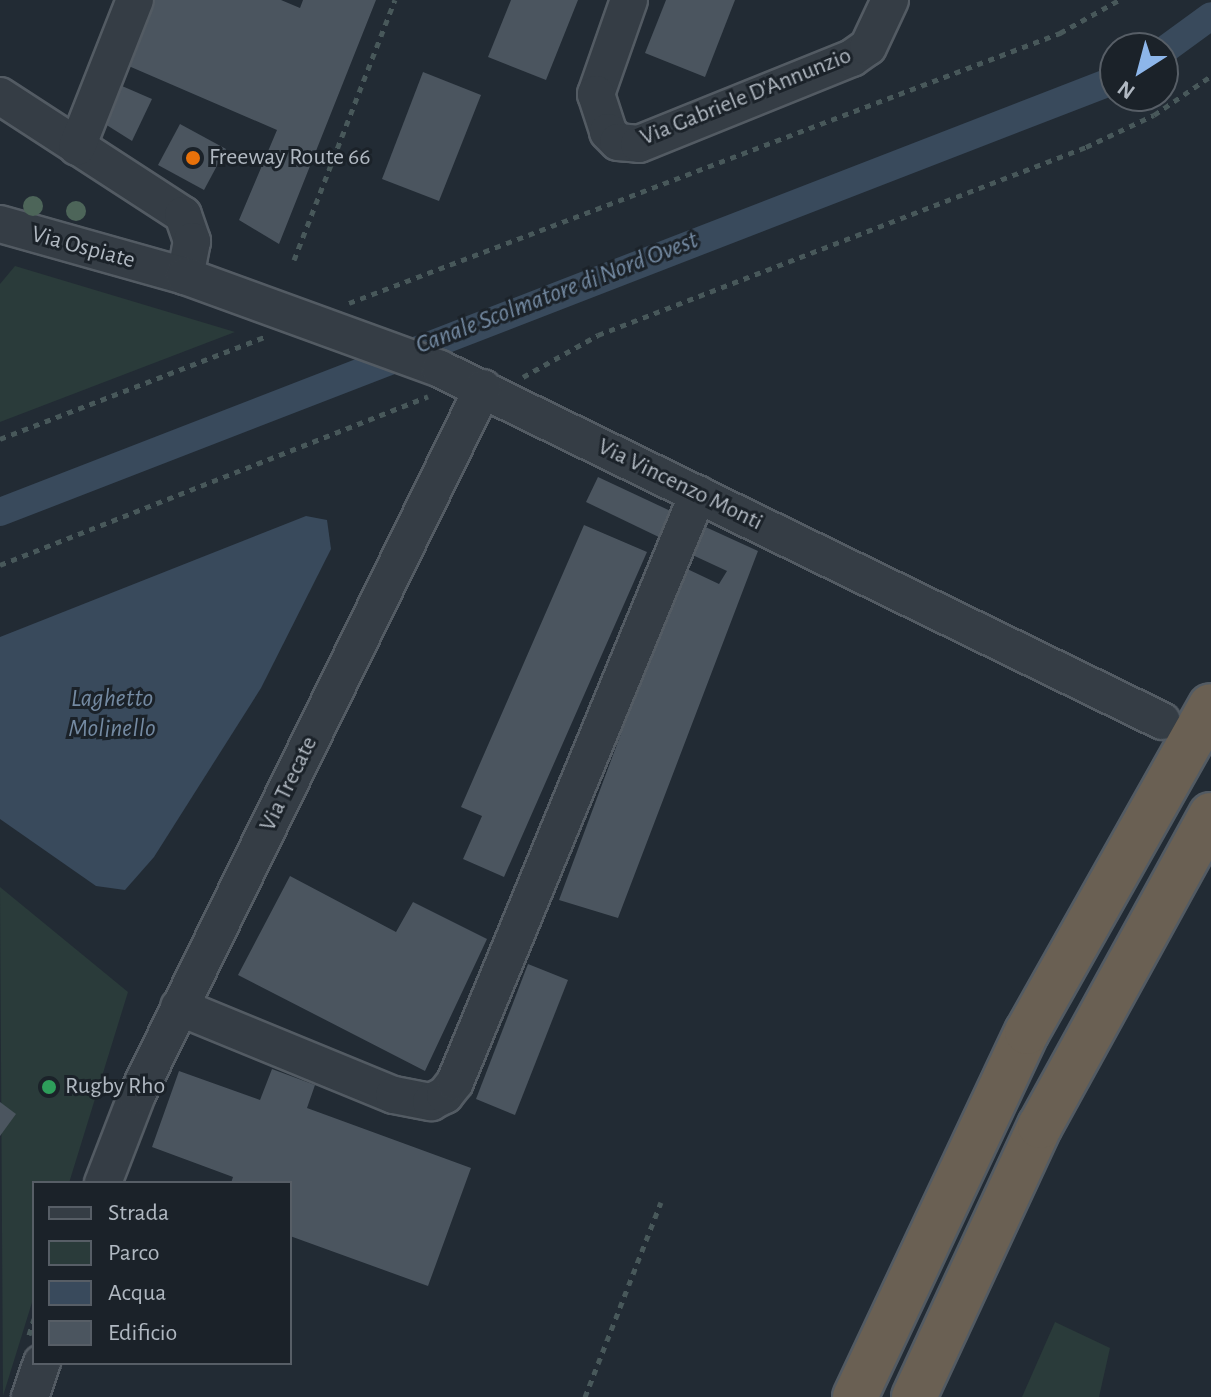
<!DOCTYPE html>
<html>
<head>
<meta charset="utf-8">
<style>
	body { margin:0 }
	#map { position:relative; width:1211px; height:1397px; overflow:hidden; background:#222b34; font-family:"Alegreya Sans",sans-serif }
	div>[style] { position:absolute }
	.green>* { inset:0; background:#2a3b3a }
	.water>* { inset:0; background:#394a5c }
	.canal>* { height:28px; margin:-14px; padding:0 14px; transform-origin:14px; border-radius:14px; background:#394a5c }
	.building>* { inset:0; background:#4b555f }
	.path>* { height:5px; margin-top:-2.5px; transform-origin:0; background:repeating-linear-gradient(90deg,#48585a 0 6px,transparent 0 12px) }
	.roads { filter:drop-shadow(2px 0 #535b63) drop-shadow(-2px 0 #535b63) drop-shadow(0 2px #535b63) drop-shadow(0 -2px #535b63) }
	.minor>* { height:36px; margin:-18px; padding:0 18px; transform-origin:18px; border-radius:18px; background:#353d45 }
	.highway>* { height:44px; margin:-22px; padding:0 22px; transform-origin:22px; border-radius:22px; background:#6a6053 }
	.trees>* { width:20px; height:20px; margin:-10px; border-radius:50%; background:#4d6559 }
	.dots>* { width:22px; height:22px; translate:-50% -50%; box-sizing:border-box; border:4px solid #1b2229; border-radius:50% }
	span { translate:-50% -50%; white-space:nowrap; text-align:center; line-height:1.15; -webkit-text-stroke:6px #1b2229; paint-order:stroke }
	.street-label { font-size:24px; color:#b0b8c1 }
	.poi-label { font-size:24px; color:#b0b8c1 }
	.left { translate:0 -50%; text-align:left }
	.water-label { font-size:26px; color:#748aa2; font-style:italic }
	.legend { position:absolute; left:32px; top:1181px; width:260px; height:184px; box-sizing:border-box; background:#1b2229; border:2px solid #575e66; margin:0; padding:10px 14px; list-style:none; font-size:24px; color:#b0b8c1 }
	.legend li { display:flex; align-items:center; gap:16px; height:40px }
	.legend b { width:40px; border:2px solid #575e66 }
	.north { position:absolute; left:1099px; top:32px; width:80px; height:80px; box-sizing:border-box; background:#1b2229; border:2px solid #575e66; border-radius:50%; rotate:216deg; font-size:22px; font-weight:700; line-height:32px; text-align:center; color:#b0b8c1 }
	.north::after { content:''; display:block; margin:auto; width:28px; height:36px; background:#8db6ea; clip-path:polygon(50% 0,100% 100%,50% 72%,0 100%) }
</style>
</head>
<body>
<div id="map">
	<div class="green">
		<div style="clip-path:polygon(15px 266px,235px 332px,0 422px,0 284px)"></div>
		<div style="clip-path:polygon(0 887px,128px 992px,69px 1183px,34px 1183px,34px 1296px,3px 1396px)"></div>
		<div style="clip-path:polygon(1055px 1322px,1110px 1348px,1099px 1397px,1022px 1397px)"></div>
	</div>
	<div class="water">
		<div style="clip-path:polygon(306px 516px,327px 520px,331px 549px,261px 688px,154px 857px,125px 890px,96px 886px,0 819px,0 637px)"></div>
	</div>
	<div class="canal">
		<div style="left:1163px;top:51px;width:59px;rotate:-36.1deg"></div>
		<div style="left:0;top:512px;width:1196px;rotate:-21.18deg"></div>
	</div>
	<div class="building">
		<div style="clip-path:polygon(150px 0,281px 0,300px 8px,303px 0,376px 0,279px 244px,239px 220px,277px 130px,124px 64px)"></div>
		<div style="clip-path:polygon(511px 0,578px 0,546px 80px,488px 57px)"></div>
		<div style="clip-path:polygon(666px 0,735px 0,705px 77px,645px 53px)"></div>
		<div style="clip-path:polygon(423px 72px,481px 95px,439px 201px,382px 179px)"></div>
		<div style="clip-path:polygon(122px 86px,152px 99px,132px 141px,105px 124px)"></div>
		<div style="clip-path:polygon(180px 124px,226px 149px,204px 190px,158px 165px)"></div>
		<div style="clip-path:polygon(598px 477px,677px 514px,665px 540px,586px 502px)"></div>
		<div style="clip-path:polygon(699px 524px,758px 551px,618px 918px,559px 900px,683px 567px,719px 584px,727px 571px,686px 552px)"></div>
		<div style="clip-path:polygon(584px 525px,647px 552px,504px 877px,463px 859px,482px 816px,461px 807px)"></div>
		<div style="clip-path:polygon(290px 876px,396px 932px,413px 902px,487px 939px,425px 1071px,238px 975px)"></div>
		<div style="clip-path:polygon(528px 964px,568px 980px,515px 1115px,476px 1099px)"></div>
		<div style="clip-path:polygon(272px 1069px,315px 1085px,307px 1108px,471px 1168px,428px 1286px,290px 1236px,290px 1183px,231px 1183px,233px 1177px,152px 1147px,179px 1071px,260px 1100px)"></div>
		<div style="clip-path:polygon(0 1102px,16px 1114px,0 1136px)"></div>
	</div>
	<div class="path">
		<div style="left:294px;top:260px;width:279px;rotate:-68.8deg"></div>
		<div style="left:349px;top:303px;width:761px;rotate:-20.79deg"></div>
		<div style="left:1060px;top:33px;width:68px;rotate:-29.2deg"></div>
		<div style="left:523px;top:377px;width:86px;rotate:-29.2deg"></div>
		<div style="left:598px;top:335px;width:523px;rotate:-21.07deg"></div>
		<div style="left:1086px;top:147px;width:75px;rotate:-25.2deg"></div>
		<div style="left:1154px;top:115px;width:69px;rotate:-34.4deg"></div>
		<div style="left:0;top:439px;width:283px;rotate:-21.1deg"></div>
		<div style="left:0;top:565px;width:460px;rotate:-21.5deg"></div>
		<div style="left:29px;top:1335px;width:17px;rotate:-73deg"></div>
		<div style="left:585px;top:1397px;width:209px;rotate:-68.7deg"></div>
	</div>
	<div class="roads">
		<div class="minor">
			<div style="left:629px;top:0;width:100px;rotate:109.3deg"></div>
			<div style="left:596px;top:94px;width:40px;rotate:72deg"></div>
			<div style="left:608px;top:132px;width:14px;rotate:45deg"></div>
			<div style="left:618px;top:142px;width:21px;rotate:5deg"></div>
			<div style="left:639px;top:144px;width:230px;rotate:-22deg"></div>
			<div style="left:852px;top:58px;width:19px;rotate:-35deg"></div>
			<div style="left:868px;top:47px;width:52px;rotate:-64.9deg"></div>
			<div style="left:0;top:96px;width:218px;rotate:33deg"></div>
			<div style="left:183px;top:215px;width:28px;rotate:71deg"></div>
			<div style="left:192px;top:241px;width:36px;rotate:101deg"></div>
			<div style="left:77px;top:147px;width:158px;rotate:-68.5deg"></div>
			<div style="left:0;top:224px;width:192px;rotate:15.7deg"></div>
			<div style="left:185px;top:276px;width:271px;rotate:20deg"></div>
			<div style="left:440px;top:369px;width:803px;rotate:25.99deg"></div>
			<div style="left:179px;top:1007px;width:232px;rotate:22.3deg"></div>
			<div style="left:394px;top:1095px;width:38px;rotate:11deg"></div>
			<div style="left:431px;top:1102px;width:16px;rotate:-27deg"></div>
			<div style="left:445px;top:1095px;width:16px;rotate:-52deg"></div>
			<div style="left:455px;top:1082px;width:636px;rotate:-67.55deg"></div>
			<div style="left:103px;top:1183px;width:94px;rotate:-68.9deg"></div>
			<div style="left:137px;top:1095px;width:787px;rotate:-63.92deg"></div>
			<div style="left:30px;top:1397px;width:36px;rotate:-71deg"></div>
		</div>
		<div class="highway">
			<div style="left:855px;top:1397px;width:403px;rotate:-64.8deg"></div>
			<div style="left:1027px;top:1032px;width:374px;rotate:-60.6deg"></div>
			<div style="left:914px;top:1397px;width:299px;rotate:-65.1deg"></div>
			<div style="left:1040px;top:1126px;width:355px;rotate:-61.2deg"></div>
		</div>
	</div>
	<div class="trees">
		<div style="left:33px;top:206px"></div>
		<div style="left:76px;top:211px"></div>
	</div>
	<div class="dots">
		<div style="left:193px;top:158px;background:#e8710a"></div>
		<div style="left:49px;top:1087px;background:#2e9e5b"></div>
	</div>
	<div class="street-label">
		<span style="left:746px;top:97px;rotate:-22deg">Via Gabriele D'Annunzio</span>
		<span style="left:83px;top:248px;rotate:15deg">Via Ospiate</span>
		<span style="left:680px;top:485px;rotate:26deg">Via Vincenzo Monti</span>
		<span style="left:289px;top:784px;rotate:-64deg">Via Trecate</span>
	</div>
	<div class="poi-label">
		<span class="left" style="left:209px;top:158px">Freeway Route 66</span>
		<span class="left" style="left:65px;top:1087px">Rugby Rho</span>
	</div>
	<div class="water-label">
		<span style="left:557px;top:293px;rotate:-21deg">Canale Scolmatore di Nord Ovest</span>
		<span style="left:112px;top:714px">Laghetto<br>Molinello</span>
	</div>
	<ul class="legend">
	<li><b style="height:10px;background:#353d45"></b>Strada</li>
	<li><b style="height:22px;background:#2a3b3a"></b>Parco</li>
	<li><b style="height:22px;background:#394a5c"></b>Acqua</li>
	<li><b style="height:22px;background:#4b555f"></b>Edificio</li>
	</ul>
	<div class="north">N</div>
</div>
</body>
</html>
